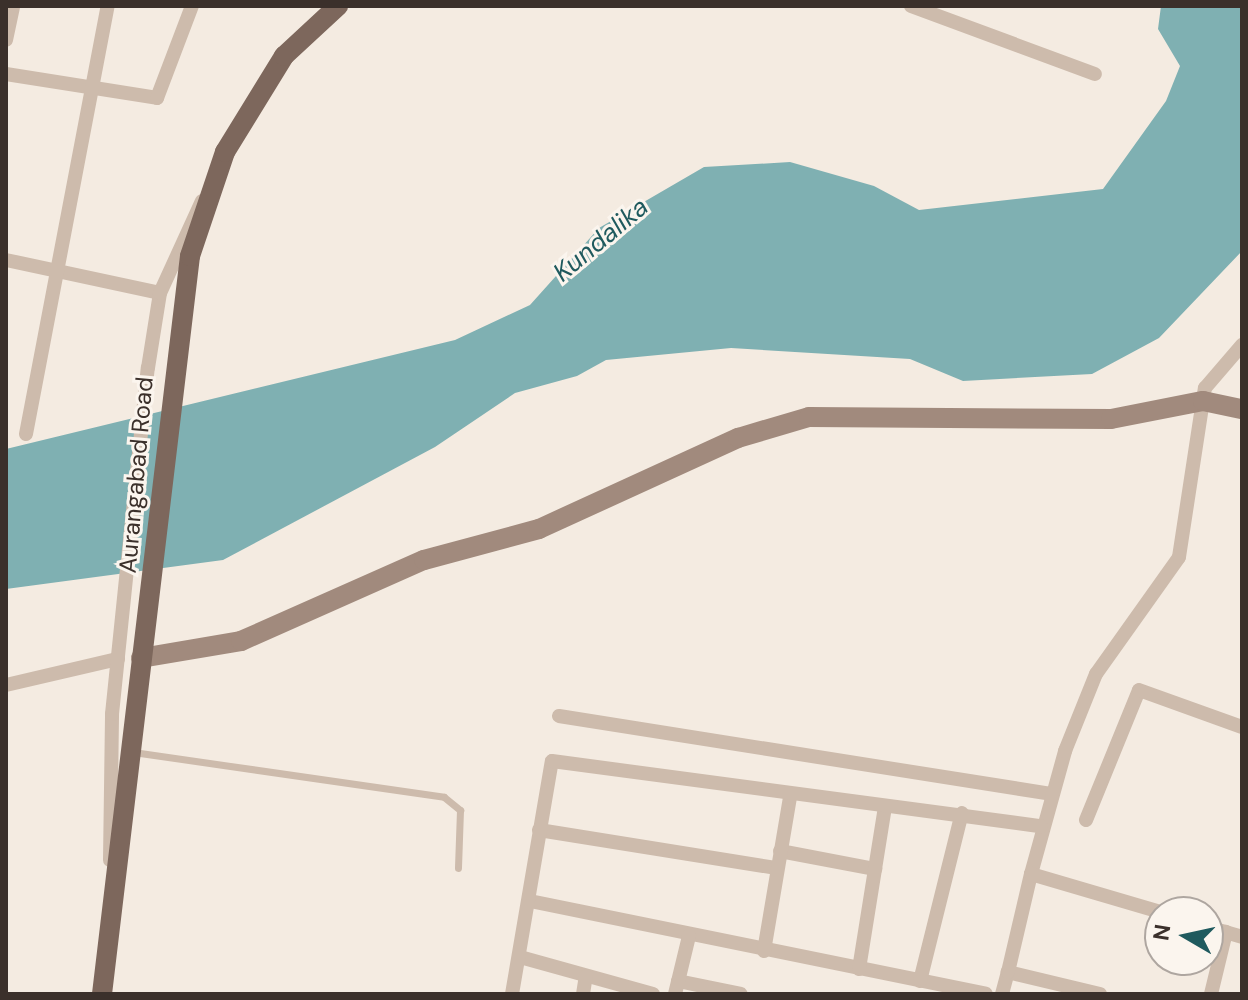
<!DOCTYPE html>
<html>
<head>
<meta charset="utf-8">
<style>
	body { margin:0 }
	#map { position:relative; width:1248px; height:1000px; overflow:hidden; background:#f4ebe1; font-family:"DM Sans",sans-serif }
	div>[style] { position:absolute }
	.water>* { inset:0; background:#7fb0b2 }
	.lane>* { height:7px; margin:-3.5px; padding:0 3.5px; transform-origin:3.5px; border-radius:3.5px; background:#cdbbac }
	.street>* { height:14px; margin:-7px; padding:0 7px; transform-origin:7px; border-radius:7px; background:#cdbbac }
	.secondary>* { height:20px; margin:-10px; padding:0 10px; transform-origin:10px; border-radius:10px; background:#a18a7d }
	.primary>* { height:20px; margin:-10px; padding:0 10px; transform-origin:10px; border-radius:10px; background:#7d675c }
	span { translate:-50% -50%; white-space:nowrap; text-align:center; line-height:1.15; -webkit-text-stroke:6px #fbf5ee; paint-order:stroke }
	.street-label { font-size:24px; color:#3b302b }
	.water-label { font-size:26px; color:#1f5a5e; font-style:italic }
	.frame { position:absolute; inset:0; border:8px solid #3b302b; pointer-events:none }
	.north { position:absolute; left:1144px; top:896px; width:80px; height:80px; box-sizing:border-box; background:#fbf5ee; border:2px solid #aea6a0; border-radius:50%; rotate:279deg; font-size:22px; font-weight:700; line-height:32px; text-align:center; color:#3b302b }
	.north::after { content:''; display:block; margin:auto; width:28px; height:36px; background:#1f5a5e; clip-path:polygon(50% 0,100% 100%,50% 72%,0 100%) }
</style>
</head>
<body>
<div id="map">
	<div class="water">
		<div style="clip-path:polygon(1161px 6px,1242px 6px,1242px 251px,1159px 338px,1092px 374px,963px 381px,910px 359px,731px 348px,606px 360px,577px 376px,515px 393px,435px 447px,223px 560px,6px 589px,6px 449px,455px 340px,530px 305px,599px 228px,704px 167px,790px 162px,874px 186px,919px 210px,1103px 189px,1166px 101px,1180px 66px,1158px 29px)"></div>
	</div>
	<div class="lane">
		<div style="left:133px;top:752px;width:314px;rotate:8.2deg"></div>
		<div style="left:444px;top:797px;width:21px;rotate:39deg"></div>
		<div style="left:460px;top:810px;width:58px;rotate:92deg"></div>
	</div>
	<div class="street">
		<div style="left:911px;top:6px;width:196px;rotate:20.3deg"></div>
		<div style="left:6px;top:40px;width:35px;rotate:-78deg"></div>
		<div style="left:6px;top:74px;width:153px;rotate:9deg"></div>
		<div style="left:157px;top:98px;width:98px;rotate:-69.2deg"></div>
		<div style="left:6px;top:260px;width:157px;rotate:12.1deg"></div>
		<div style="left:26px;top:434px;width:436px;rotate:-79.2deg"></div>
		<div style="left:6px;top:685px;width:115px;rotate:-13.1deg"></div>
		<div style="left:559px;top:716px;width:498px;rotate:9deg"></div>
		<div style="left:1086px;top:820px;width:140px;rotate:-67.8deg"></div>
		<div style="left:1139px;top:690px;width:109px;rotate:19.8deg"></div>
		<div style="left:539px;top:830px;width:241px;rotate:9.1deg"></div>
		<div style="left:780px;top:851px;width:97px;rotate:10.7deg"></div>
		<div style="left:110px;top:860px;width:146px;rotate:-89.2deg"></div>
		<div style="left:112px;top:714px;width:348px;rotate:-84.1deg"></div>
		<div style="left:148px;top:368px;width:76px;rotate:-80.9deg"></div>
		<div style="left:160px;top:293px;width:101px;rotate:-65.5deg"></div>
		<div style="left:1031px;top:874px;width:128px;rotate:-74.5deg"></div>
		<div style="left:1065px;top:751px;width:83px;rotate:-68.1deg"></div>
		<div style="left:1096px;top:674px;width:143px;rotate:-54.6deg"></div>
		<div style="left:1179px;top:557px;width:171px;rotate:-81.3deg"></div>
		<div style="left:1205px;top:388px;width:57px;rotate:-49.3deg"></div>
		<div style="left:530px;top:901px;width:465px;rotate:11.5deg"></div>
		<div style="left:1208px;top:927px;width:35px;rotate:16deg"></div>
		<div style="left:764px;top:951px;width:155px;rotate:-80.4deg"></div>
		<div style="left:520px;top:957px;width:138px;rotate:15.5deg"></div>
		<div style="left:859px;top:969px;width:165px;rotate:-80.9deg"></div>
		<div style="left:678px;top:981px;width:64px;rotate:11.7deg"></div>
		<div style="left:920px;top:981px;width:173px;rotate:-76deg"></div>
		<div style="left:512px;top:994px;width:236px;rotate:-80.3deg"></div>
		<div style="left:552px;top:761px;width:493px;rotate:7.6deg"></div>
		<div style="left:583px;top:994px;width:18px;rotate:-81deg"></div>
		<div style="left:675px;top:994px;width:60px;rotate:-76.4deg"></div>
		<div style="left:1002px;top:994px;width:23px;rotate:-75deg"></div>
		<div style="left:1100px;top:994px;width:95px;rotate:-166.6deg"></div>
		<div style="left:1008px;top:972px;width:101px;rotate:-76.8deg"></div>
		<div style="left:1031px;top:874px;width:134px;rotate:16.4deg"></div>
		<div style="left:1211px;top:994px;width:64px;rotate:-76.4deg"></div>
	</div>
	<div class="secondary">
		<div style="left:141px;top:658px;width:101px;rotate:-9.6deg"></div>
		<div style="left:241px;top:641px;width:200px;rotate:-23.9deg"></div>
		<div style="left:424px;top:560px;width:119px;rotate:-15.1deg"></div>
		<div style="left:539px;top:529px;width:219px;rotate:-24.6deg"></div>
		<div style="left:738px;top:438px;width:74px;rotate:-16.5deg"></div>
		<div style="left:809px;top:417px;width:302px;rotate:0.4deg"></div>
		<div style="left:1111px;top:419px;width:94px;rotate:-11.1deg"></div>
		<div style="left:1203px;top:401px;width:40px;rotate:12deg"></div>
	</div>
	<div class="primary">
		<div style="left:102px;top:994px;width:743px;rotate:-83.2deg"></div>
		<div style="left:190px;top:256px;width:110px;rotate:-71.4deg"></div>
		<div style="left:225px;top:152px;width:113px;rotate:-58.4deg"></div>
		<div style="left:284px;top:56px;width:74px;rotate:-42.8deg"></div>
	</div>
	<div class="street-label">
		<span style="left:136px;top:475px;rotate:-85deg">Aurangabad Road</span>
	</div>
	<div class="water-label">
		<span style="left:601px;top:240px;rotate:-40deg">Kundalika</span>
	</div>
	<div class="frame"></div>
	<div class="north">N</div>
</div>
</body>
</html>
